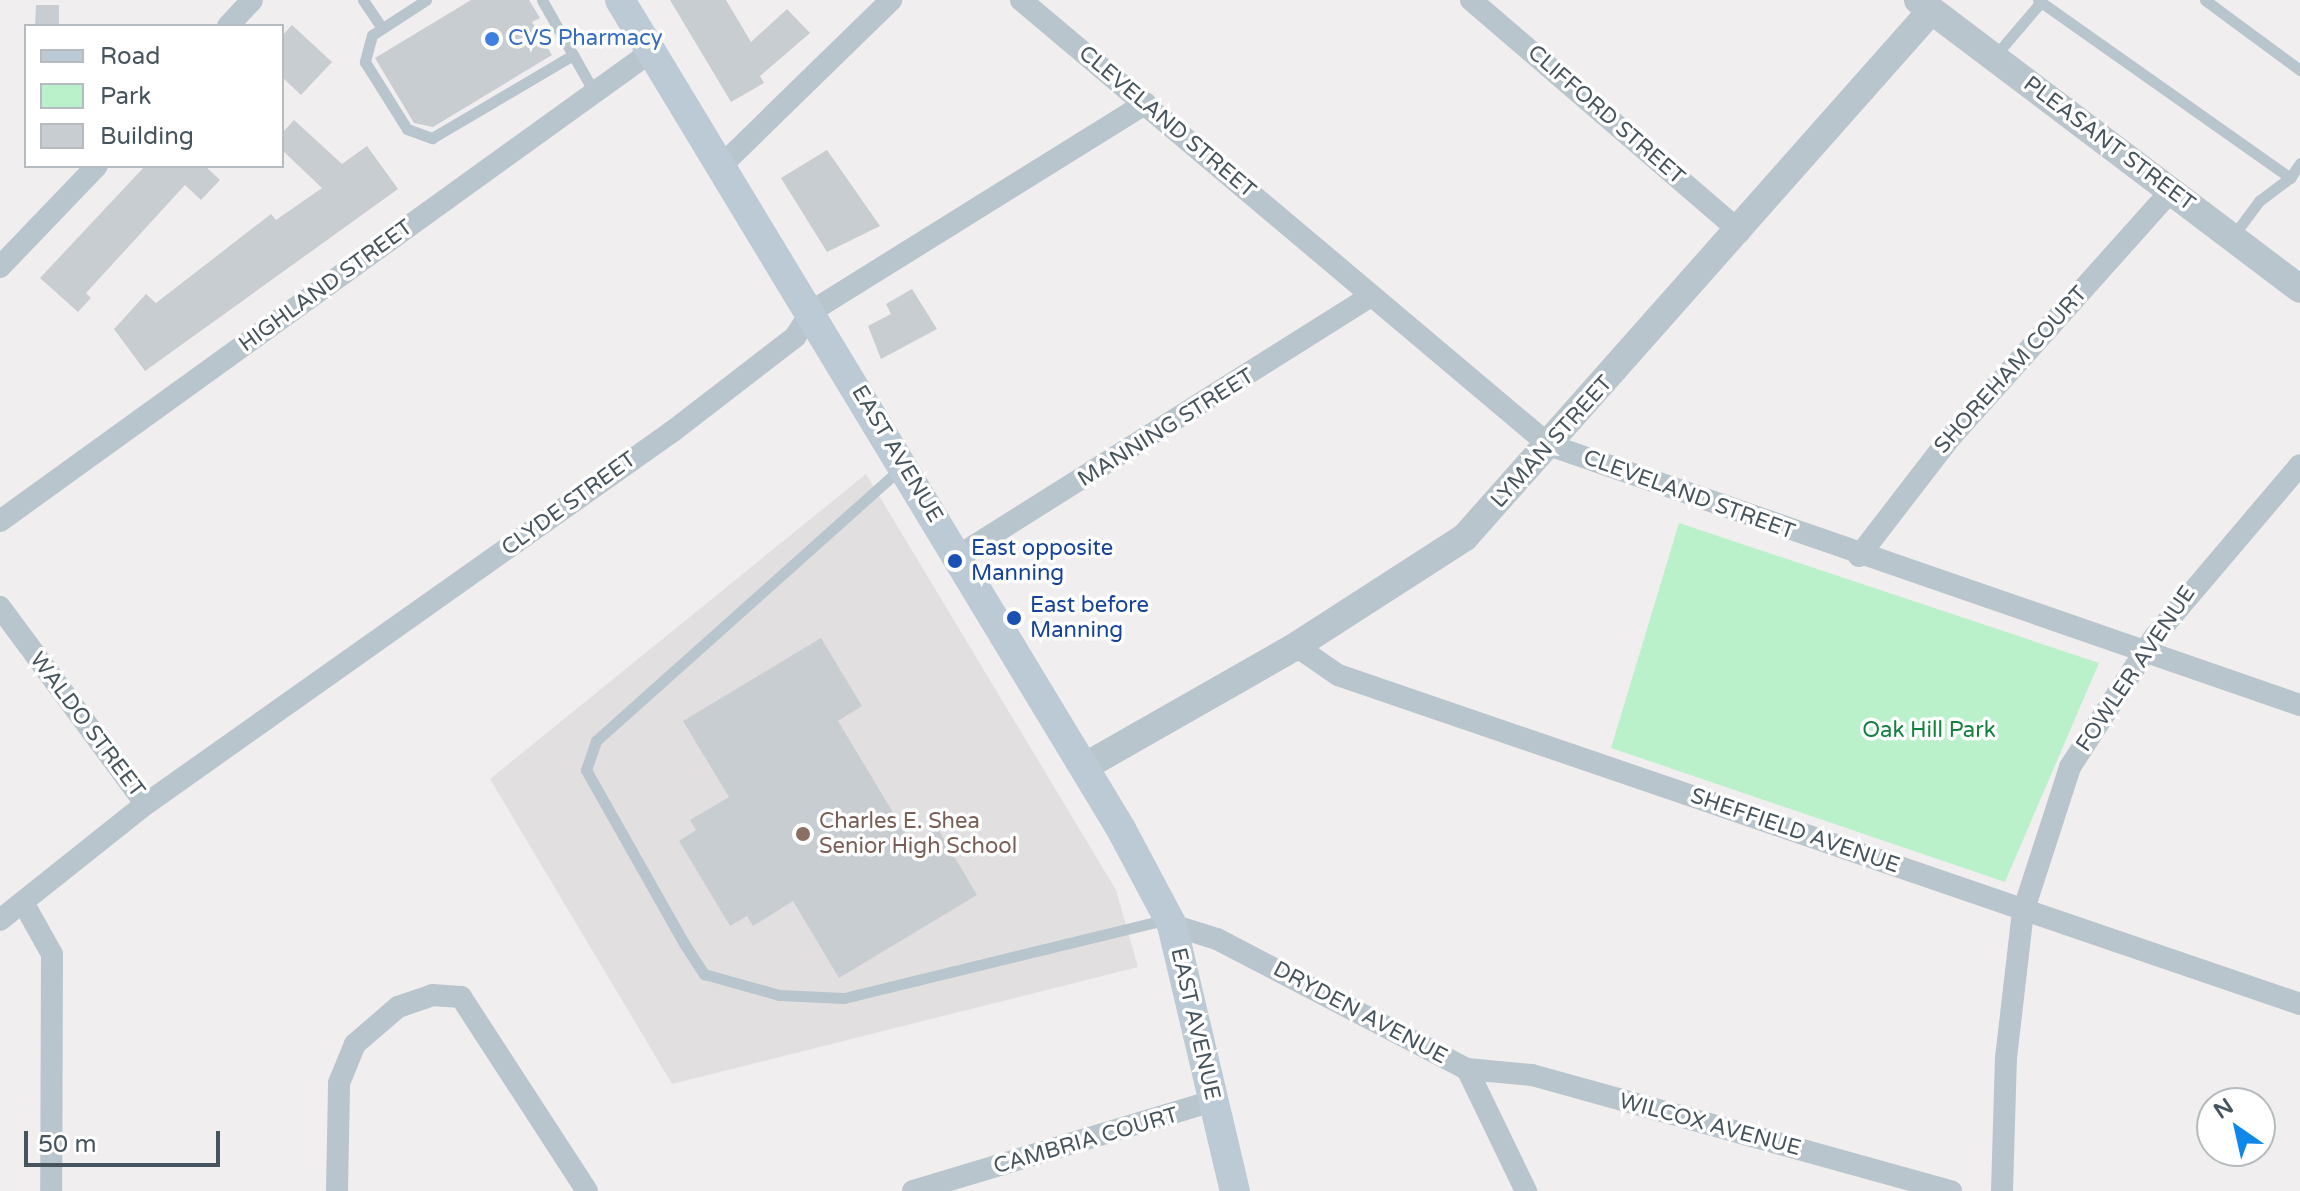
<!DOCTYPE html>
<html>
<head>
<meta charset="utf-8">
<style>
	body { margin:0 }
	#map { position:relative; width:2300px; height:1191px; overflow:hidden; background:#f1eeef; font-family:"Varela Round",sans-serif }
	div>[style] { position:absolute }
	.education>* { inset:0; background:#e2dfe1 }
	.green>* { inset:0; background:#bbf1ca }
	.building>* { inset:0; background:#c8cdd2 }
	.service>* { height:11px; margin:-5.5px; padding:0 5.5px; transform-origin:5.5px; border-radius:5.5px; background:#b9c5cc }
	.minor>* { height:22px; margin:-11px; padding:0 11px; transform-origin:11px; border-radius:11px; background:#b9c5cc }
	.tertiary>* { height:28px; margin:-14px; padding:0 14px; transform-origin:14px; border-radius:14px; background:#b9c5cc }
	.secondary>* { height:30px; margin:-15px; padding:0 15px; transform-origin:15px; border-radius:15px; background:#bbcad4 }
	.dots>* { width:22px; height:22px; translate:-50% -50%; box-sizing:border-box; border:4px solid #fff; border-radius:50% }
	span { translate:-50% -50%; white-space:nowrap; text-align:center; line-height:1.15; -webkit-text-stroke:7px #fff; paint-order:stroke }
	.shop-label { font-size:22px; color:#366cbe }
	.left { translate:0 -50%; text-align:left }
	.street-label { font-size:22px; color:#46555d }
	.transit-label { font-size:22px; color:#164399 }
	.park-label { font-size:22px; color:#12823e }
	.education-label { font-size:22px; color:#785e54 }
	.legend { position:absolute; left:24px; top:24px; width:260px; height:144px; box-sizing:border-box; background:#fff; border:2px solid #b5bbbe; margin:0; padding:10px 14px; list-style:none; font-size:24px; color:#46555d }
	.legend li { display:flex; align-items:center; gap:16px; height:40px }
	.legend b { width:40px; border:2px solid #b5bbbe }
	.north { position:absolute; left:2196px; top:1087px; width:80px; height:80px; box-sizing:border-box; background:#fff; border:2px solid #b5bbbe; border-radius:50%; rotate:326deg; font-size:22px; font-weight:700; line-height:32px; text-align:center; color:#46555d }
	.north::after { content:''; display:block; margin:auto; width:28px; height:36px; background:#1088ea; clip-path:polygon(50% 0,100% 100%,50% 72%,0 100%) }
	.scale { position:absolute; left:24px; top:1131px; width:196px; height:36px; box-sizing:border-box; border:4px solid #46555d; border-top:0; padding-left:10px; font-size:24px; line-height:28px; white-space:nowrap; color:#46555d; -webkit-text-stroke:6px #fff; paint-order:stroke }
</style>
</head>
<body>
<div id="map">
	<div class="education">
		<div style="clip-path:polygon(866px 474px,1116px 890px,1138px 967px,672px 1084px,490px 779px)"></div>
	</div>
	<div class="green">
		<div style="clip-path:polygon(1679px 523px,2099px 663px,2005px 882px,1611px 748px)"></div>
	</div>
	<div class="building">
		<div style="clip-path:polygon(471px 0,529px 0,540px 18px,532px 22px,552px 55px,433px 127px,414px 123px,375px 58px)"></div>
		<div style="clip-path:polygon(670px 0,726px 0,751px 42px,787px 9px,810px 33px,760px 76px,764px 83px,731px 102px)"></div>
		<div style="clip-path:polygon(36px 5px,59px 5px,59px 26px,35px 26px)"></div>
		<div style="clip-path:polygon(292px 25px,332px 62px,301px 95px,282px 77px,282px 36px)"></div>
		<div style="clip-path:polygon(294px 120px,342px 164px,367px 146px,398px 189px,145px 371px,114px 329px,146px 294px,156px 303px,271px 214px,276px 220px,322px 188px,282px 150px,282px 133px)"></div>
		<div style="clip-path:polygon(827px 150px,880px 226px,827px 252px,781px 178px)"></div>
		<div style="clip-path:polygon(145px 166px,205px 166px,220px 180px,201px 200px,185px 185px,86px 293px,91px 298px,78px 312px,40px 278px)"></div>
		<div style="clip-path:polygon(912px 289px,937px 329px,881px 359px,868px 326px,891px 314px,886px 304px)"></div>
		<div style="clip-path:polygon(821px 638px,862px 706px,838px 721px,912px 844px,938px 829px,977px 895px,839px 978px,793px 901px,753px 926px,747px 916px,730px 926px,679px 841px,696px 830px,690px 820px,729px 797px,683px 721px)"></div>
	</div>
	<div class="service">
		<div style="left:363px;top:0;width:34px;rotate:56deg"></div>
		<div style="left:426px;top:0;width:64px;rotate:147.1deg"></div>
		<div style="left:372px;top:35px;width:28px;rotate:105deg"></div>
		<div style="left:365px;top:62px;width:79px;rotate:57.9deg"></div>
		<div style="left:407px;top:129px;width:27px;rotate:20deg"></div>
		<div style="left:432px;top:138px;width:164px;rotate:-30.5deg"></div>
		<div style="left:542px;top:0;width:106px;rotate:60.5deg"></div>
		<div style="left:2038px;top:0;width:309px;rotate:35.2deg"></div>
		<div style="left:2290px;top:178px;width:18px;rotate:-56deg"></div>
		<div style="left:2205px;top:0;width:118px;rotate:36.4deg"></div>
		<div style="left:1994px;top:57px;width:72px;rotate:-49.5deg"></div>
		<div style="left:2233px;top:236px;width:44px;rotate:-53.4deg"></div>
		<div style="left:2259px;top:201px;width:39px;rotate:-37deg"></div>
		<div style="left:900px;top:469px;width:408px;rotate:138.2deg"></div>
		<div style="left:596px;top:741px;width:31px;rotate:109deg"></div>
		<div style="left:586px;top:770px;width:201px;rotate:60.5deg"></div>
		<div style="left:685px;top:945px;width:35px;rotate:57deg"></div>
		<div style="left:704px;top:974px;width:78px;rotate:15.6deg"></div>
		<div style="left:779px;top:995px;width:65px;rotate:2.6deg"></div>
		<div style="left:844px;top:998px;width:333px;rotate:-13.7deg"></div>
	</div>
	<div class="minor">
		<div style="left:1021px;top:0;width:691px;rotate:40.12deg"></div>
		<div style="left:1549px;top:445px;width:795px;rotate:19.1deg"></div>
		<div style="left:1471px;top:0;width:355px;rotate:40.7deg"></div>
		<div style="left:228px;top:26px;width:35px;rotate:-47deg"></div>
		<div style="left:721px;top:166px;width:238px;rotate:-44.3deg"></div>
		<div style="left:0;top:267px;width:140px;rotate:-46.2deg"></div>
		<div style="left:0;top:521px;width:804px;rotate:-35.79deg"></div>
		<div style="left:958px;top:556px;width:488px;rotate:-32.2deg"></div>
		<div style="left:1859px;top:556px;width:149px;rotate:-52.4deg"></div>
		<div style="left:1950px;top:438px;width:331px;rotate:-48.2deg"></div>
		<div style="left:0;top:607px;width:245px;rotate:53.5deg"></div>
		<div style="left:1296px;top:646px;width:51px;rotate:34.6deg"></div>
		<div style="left:1338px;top:675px;width:1017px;rotate:18.88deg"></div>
		<div style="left:24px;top:904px;width:57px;rotate:60.8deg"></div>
		<div style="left:52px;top:954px;width:237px;rotate:90.2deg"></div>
		<div style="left:0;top:920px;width:186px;rotate:-38.5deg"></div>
		<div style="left:146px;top:804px;width:646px;rotate:-35.29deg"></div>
		<div style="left:673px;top:431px;width:154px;rotate:-37.6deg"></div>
		<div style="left:795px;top:337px;width:31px;rotate:-57deg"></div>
		<div style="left:812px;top:311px;width:393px;rotate:-31.9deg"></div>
		<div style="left:1172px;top:925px;width:47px;rotate:17.3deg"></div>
		<div style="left:1217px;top:939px;width:282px;rotate:27.5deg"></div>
		<div style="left:1467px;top:1069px;width:136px;rotate:64.2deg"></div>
		<div style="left:1467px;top:1069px;width:65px;rotate:5.3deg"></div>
		<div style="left:1532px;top:1075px;width:435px;rotate:15.5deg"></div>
		<div style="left:337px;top:1191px;width:108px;rotate:-88.9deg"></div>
		<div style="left:339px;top:1083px;width:42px;rotate:-67.7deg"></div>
		<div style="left:355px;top:1044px;width:57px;rotate:-40.7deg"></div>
		<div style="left:398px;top:1007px;width:36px;rotate:-19deg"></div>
		<div style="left:432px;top:995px;width:29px;rotate:4deg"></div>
		<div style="left:461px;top:997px;width:231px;rotate:57deg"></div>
		<div style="left:913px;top:1191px;width:313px;rotate:-16.7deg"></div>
		<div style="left:2002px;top:1191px;width:133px;rotate:-88.3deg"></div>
		<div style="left:2006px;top:1058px;width:147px;rotate:-83.4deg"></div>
		<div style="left:2023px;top:912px;width:152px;rotate:-72deg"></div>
		<div style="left:2070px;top:767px;width:156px;rotate:-57deg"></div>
		<div style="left:2155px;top:636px;width:224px;rotate:-49.7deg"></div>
	</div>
	<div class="tertiary">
		<div style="left:1918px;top:0;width:479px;rotate:37.1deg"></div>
		<div style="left:1084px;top:767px;width:244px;rotate:-29.7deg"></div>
		<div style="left:1296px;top:646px;width:201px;rotate:-32.8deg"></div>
		<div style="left:1465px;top:537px;width:703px;rotate:-48.46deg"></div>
	</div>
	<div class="secondary">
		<div style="left:620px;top:0;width:969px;rotate:58.85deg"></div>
		<div style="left:1121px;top:829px;width:109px;rotate:62deg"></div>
		<div style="left:1172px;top:925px;width:273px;rotate:76.7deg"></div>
	</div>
	<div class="dots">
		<div style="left:492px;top:39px;background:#3f7fe0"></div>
		<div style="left:955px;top:561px;background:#1a4fb4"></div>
		<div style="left:1014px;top:618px;background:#1a4fb4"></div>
		<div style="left:803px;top:834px;background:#8d6e63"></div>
	</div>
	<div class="shop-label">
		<span class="left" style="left:508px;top:39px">CVS Pharmacy</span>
	</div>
	<div class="street-label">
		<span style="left:1606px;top:115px;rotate:41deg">CLIFFORD STREET</span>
		<span style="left:1167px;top:122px;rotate:40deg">CLEVELAND STREET</span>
		<span style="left:2109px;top:144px;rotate:37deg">PLEASANT STREET</span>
		<span style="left:326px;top:286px;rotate:-36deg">HIGHLAND STREET</span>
		<span style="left:2011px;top:370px;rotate:-48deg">SHOREHAM COURT</span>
		<span style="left:1166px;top:428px;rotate:-32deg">MANNING STREET</span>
		<span style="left:1552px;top:442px;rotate:-48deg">LYMAN STREET</span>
		<span style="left:897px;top:454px;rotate:59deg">EAST AVENUE</span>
		<span style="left:1689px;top:495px;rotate:20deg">CLEVELAND STREET</span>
		<span style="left:569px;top:504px;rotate:-36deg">CLYDE STREET</span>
		<span style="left:2136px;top:669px;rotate:-56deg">FOWLER AVENUE</span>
		<span style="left:87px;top:725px;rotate:53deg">WALDO STREET</span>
		<span style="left:1795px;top:831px;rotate:19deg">SHEFFIELD AVENUE</span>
		<span style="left:1360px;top:1013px;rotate:28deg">DRYDEN AVENUE</span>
		<span style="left:1195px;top:1024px;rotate:77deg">EAST AVENUE</span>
		<span style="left:1710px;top:1125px;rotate:15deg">WILCOX AVENUE</span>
		<span style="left:1086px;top:1141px;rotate:-16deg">CAMBRIA COURT</span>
	</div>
	<div class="transit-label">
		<span class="left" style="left:971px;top:561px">East opposite<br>Manning</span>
		<span class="left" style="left:1030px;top:618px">East before<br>Manning</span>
	</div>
	<div class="park-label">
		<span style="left:1929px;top:731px">Oak Hill Park</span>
	</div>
	<div class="education-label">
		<span class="left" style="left:819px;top:834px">Charles E. Shea<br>Senior High School</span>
	</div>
	<ul class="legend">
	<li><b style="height:10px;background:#bbcad4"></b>Road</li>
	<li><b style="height:22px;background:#bbf1ca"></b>Park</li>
	<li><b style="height:22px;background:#c8cdd2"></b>Building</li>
	</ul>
	<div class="north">N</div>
	<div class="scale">50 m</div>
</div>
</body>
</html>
